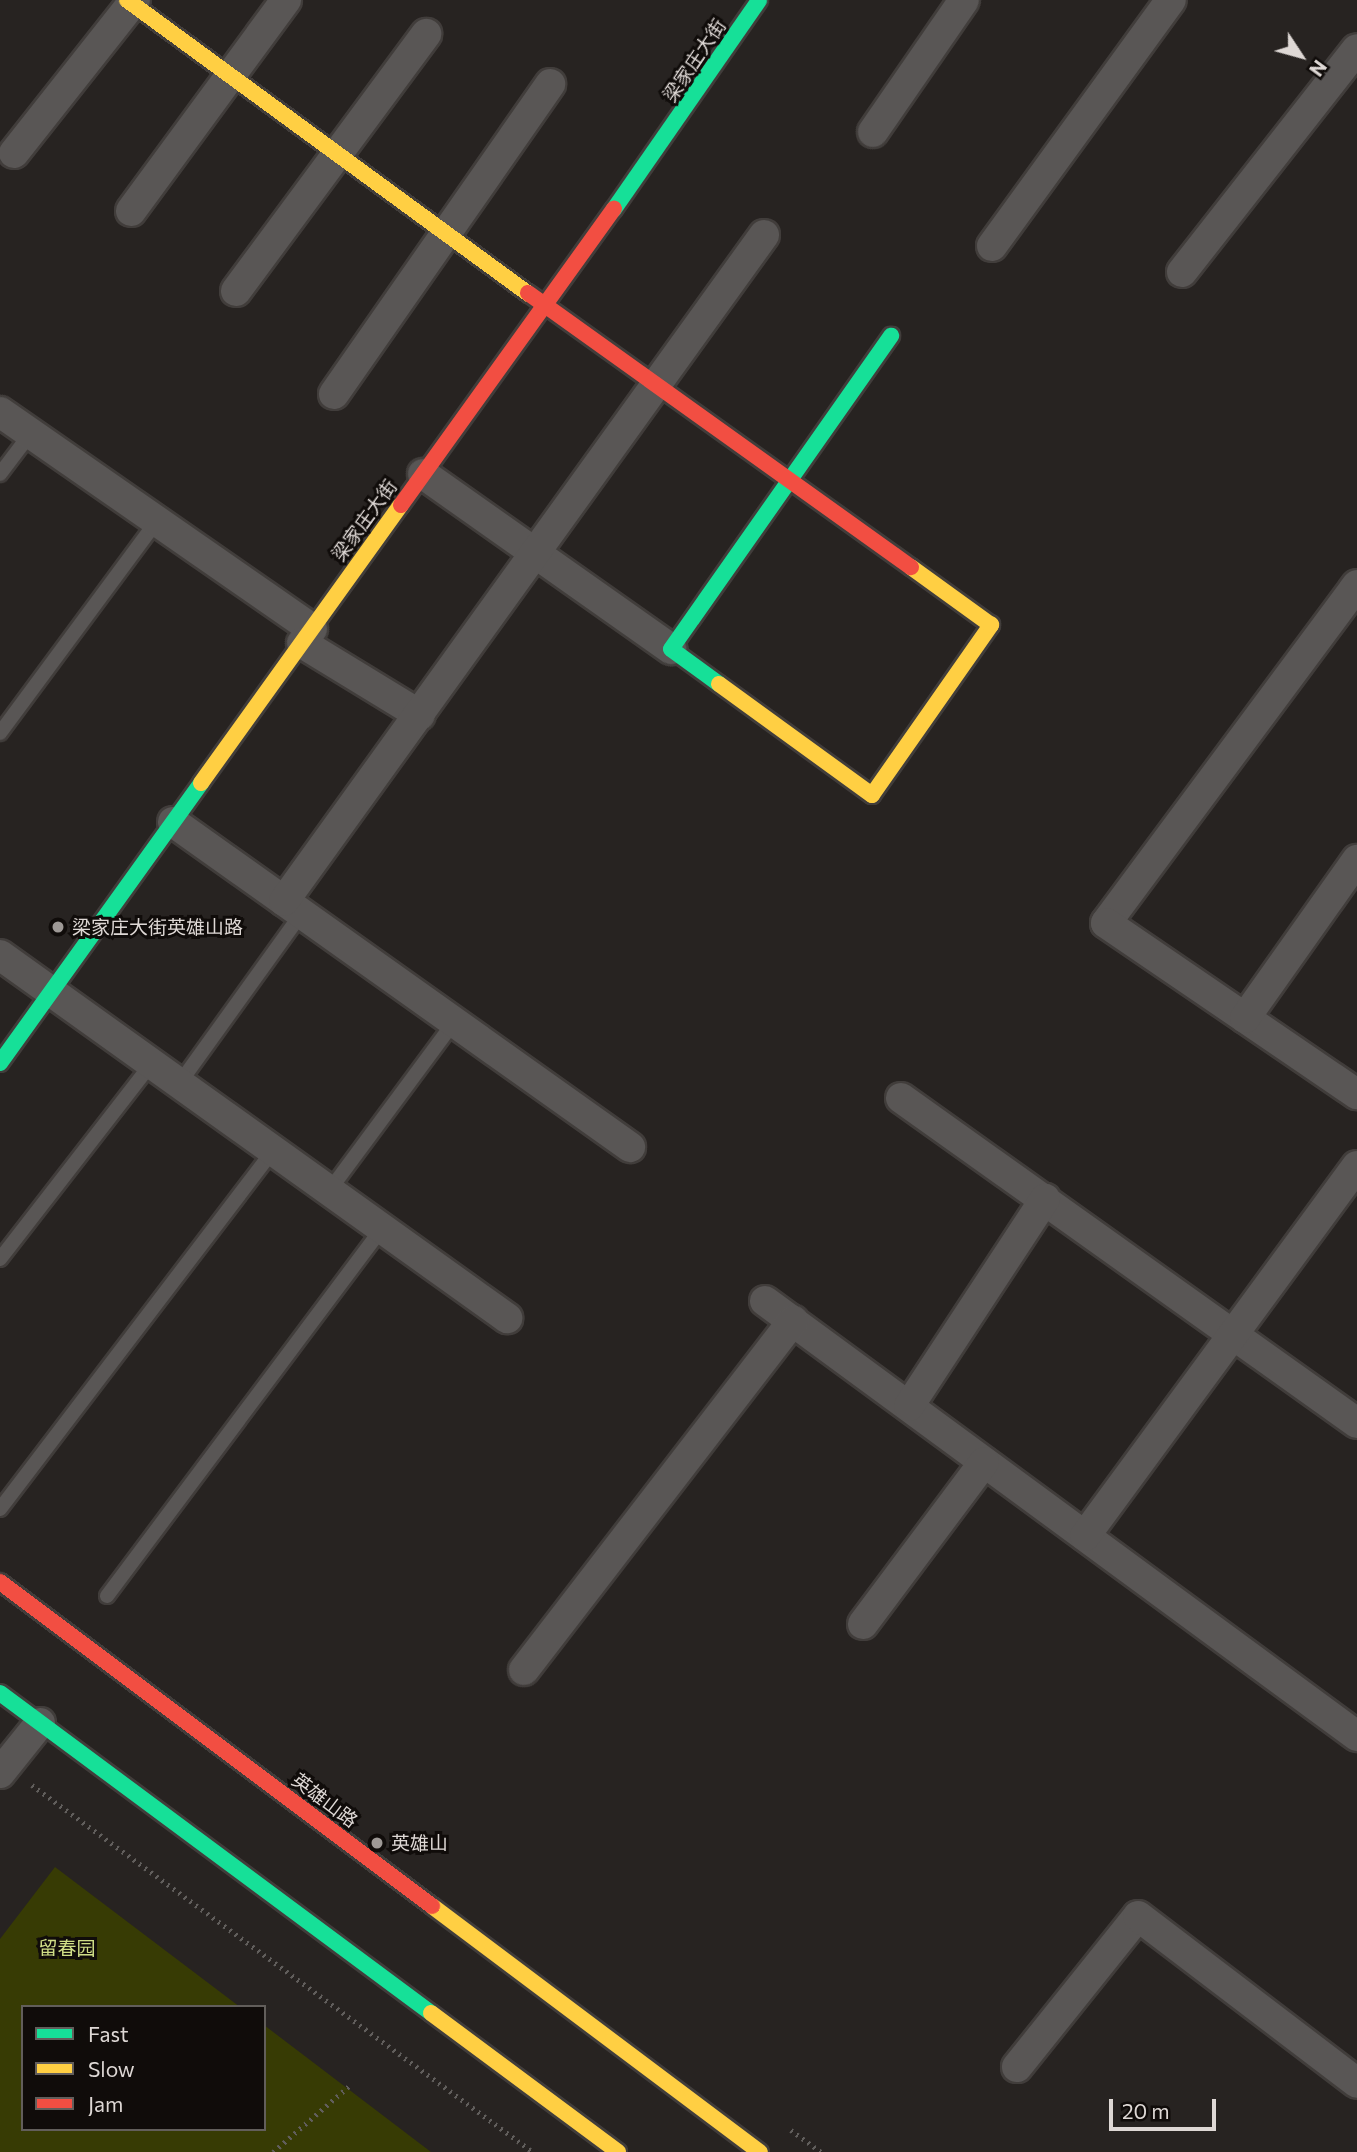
<!DOCTYPE html>
<html>
<head>
<meta charset="utf-8">
<style>
	body { margin:0 }
	#map { position:relative; width:1357px; height:2152px; overflow:hidden; background:#272321; font-family:Commissioner,"Noto Sans SC",sans-serif }
	div>[style] { position:absolute }
	.green>* { inset:0; background:#373b04 }
	.path>* { height:4.5px; margin-top:-2.25px; transform-origin:0; background:repeating-linear-gradient(90deg,#615e5c 0 2px,transparent 0 7px) }
	.roads { filter:drop-shadow(2px 0 #413d3b) drop-shadow(-2px 0 #413d3b) drop-shadow(0 2px #413d3b) drop-shadow(0 -2px #413d3b) }
	.lane>* { height:14px; margin:-7px; padding:0 7px; transform-origin:7px; border-radius:7px; background:#595655 }
	.street>* { height:30px; margin:-15px; padding:0 15px; transform-origin:15px; border-radius:15px; background:#595655 }
	.fast>* { height:16px; margin:-8px; padding:0 8px; transform-origin:8px; border-radius:8px; background:#16e098 }
	.slow>* { height:16px; margin:-8px; padding:0 8px; transform-origin:8px; border-radius:8px; background:#ffcf43 }
	.jam>* { height:16px; margin:-8px; padding:0 8px; transform-origin:8px; border-radius:8px; background:#f24e42 }
	.dots>* { width:19px; height:19px; translate:-50% -50%; box-sizing:border-box; border:4px solid #100c0a; border-radius:50% }
	span { translate:-50% -50%; white-space:nowrap; text-align:center; line-height:1.15; -webkit-text-stroke:6px #100c0a; paint-order:stroke }
	.street-label { font-size:19px; color:#ded8d5 }
	.poi-label { font-size:19px; color:#ded8d5 }
	.left { translate:0 -50%; text-align:left }
	.park-label { font-size:19px; color:#d0de87 }
	.legend { position:absolute; left:21px; top:2005px; width:245px; height:126px; box-sizing:border-box; background:#100c0a; border:2px solid #625e5b; margin:0; padding:9px 12px; list-style:none; font-size:21px; color:#ded8d5 }
	.legend li { display:flex; align-items:center; gap:14px; height:35px }
	.legend b { width:35px; border:2px solid #625e5b }
	.north { position:absolute; left:1266px; top:21px; width:70px; height:70px; -webkit-text-stroke:5px #100c0a; paint-order:stroke; rotate:126deg; font-size:19px; font-weight:700; line-height:28px; text-align:center; color:#ded8d5 }
	.north::after { content:''; display:block; margin:auto; width:24px; height:32px; background:#ded8d5; clip-path:polygon(50% 0,100% 100%,50% 72%,0 100%) }
	.scale { position:absolute; left:1109px; top:2099px; width:107px; height:32px; box-sizing:border-box; border:4px solid #ded8d5; border-top:0; padding-left:9px; font-size:21px; line-height:24px; white-space:nowrap; color:#ded8d5; -webkit-text-stroke:5px #100c0a; paint-order:stroke }
</style>
</head>
<body>
<div id="map">
	<div class="green">
		<div style="clip-path:polygon(55px 1867px,240px 2007px,23px 2007px,23px 2129px,264px 2129px,264px 2025px,431px 2152px,0 2152px,0 1939px)"></div>
	</div>
	<div class="path">
		<div style="left:32px;top:1785px;width:621px;rotate:36.22deg"></div>
		<div style="left:791px;top:2130px;width:37px;rotate:36deg"></div>
		<div style="left:273px;top:2152px;width:102px;rotate:-41deg"></div>
	</div>
	<div class="roads">
		<div class="lane">
			<div style="left:0;top:474px;width:51px;rotate:-52.9deg"></div>
			<div style="left:0;top:733px;width:262px;rotate:-53.5deg"></div>
			<div style="left:179px;top:1084px;width:209px;rotate:-54.3deg"></div>
			<div style="left:329px;top:1191px;width:210px;rotate:-53.5deg"></div>
			<div style="left:0;top:1259px;width:247px;rotate:-52.2deg"></div>
			<div style="left:0;top:1509px;width:450px;rotate:-52.7deg"></div>
			<div style="left:107px;top:1596px;width:459px;rotate:-53.2deg"></div>
		</div>
		<div class="street">
			<div style="left:873px;top:132px;width:160px;rotate:-55.4deg"></div>
			<div style="left:14px;top:153px;width:195px;rotate:-51.7deg"></div>
			<div style="left:131px;top:211px;width:262px;rotate:-53.7deg"></div>
			<div style="left:992px;top:246px;width:304px;rotate:-54deg"></div>
			<div style="left:1182px;top:272px;width:283px;rotate:-51.9deg"></div>
			<div style="left:236px;top:291px;width:320px;rotate:-53.5deg"></div>
			<div style="left:334px;top:394px;width:378px;rotate:-55.1deg"></div>
			<div style="left:0;top:412px;width:380px;rotate:34.8deg"></div>
			<div style="left:423px;top:474px;width:304px;rotate:35.2deg"></div>
			<div style="left:1357px;top:585px;width:421px;rotate:126.6deg"></div>
			<div style="left:1106px;top:923px;width:304px;rotate:34.3deg"></div>
			<div style="left:302px;top:643px;width:138px;rotate:31.4deg"></div>
			<div style="left:173px;top:822px;width:561px;rotate:35.42deg"></div>
			<div style="left:284px;top:901px;width:821px;rotate:-54.22deg"></div>
			<div style="left:0;top:955px;width:624px;rotate:35.6deg"></div>
			<div style="left:1245px;top:1018px;width:194px;rotate:-54.7deg"></div>
			<div style="left:901px;top:1098px;width:560px;rotate:35.48deg"></div>
			<div style="left:765px;top:1301px;width:735px;rotate:36.31deg"></div>
			<div style="left:909px;top:1406px;width:248px;rotate:-56.7deg"></div>
			<div style="left:1085px;top:1536px;width:459px;rotate:-53.7deg"></div>
			<div style="left:863px;top:1624px;width:202px;rotate:-53.2deg"></div>
			<div style="left:524px;top:1670px;width:441px;rotate:-52.4deg"></div>
			<div style="left:0;top:1773px;width:64px;rotate:-51.3deg"></div>
			<div style="left:1017px;top:2067px;width:193px;rotate:-51.3deg"></div>
			<div style="left:1138px;top:1916px;width:275px;rotate:37.3deg"></div>
		</div>
		<div class="fast">
			<div style="left:614px;top:209px;width:254px;rotate:-55.2deg"></div>
			<div style="left:719px;top:684px;width:59px;rotate:-143.9deg"></div>
			<div style="left:671px;top:649px;width:383px;rotate:-54.9deg"></div>
			<div style="left:0;top:1063px;width:345px;rotate:-54.3deg"></div>
			<div style="left:0;top:1693px;width:537px;rotate:36.59deg"></div>
		</div>
		<div class="slow">
			<div style="left:127px;top:0;width:497px;rotate:36.2deg"></div>
			<div style="left:719px;top:684px;width:189px;rotate:36deg"></div>
			<div style="left:872px;top:795px;width:208px;rotate:-55deg"></div>
			<div style="left:991px;top:625px;width:99px;rotate:-144.1deg"></div>
			<div style="left:201px;top:783px;width:342px;rotate:-54.3deg"></div>
			<div style="left:432px;top:1906px;width:410px;rotate:36.9deg"></div>
			<div style="left:431px;top:2013px;width:233px;rotate:36.6deg"></div>
		</div>
		<div class="jam">
			<div style="left:528px;top:293px;width:471px;rotate:35.6deg"></div>
			<div style="left:401px;top:505px;width:365px;rotate:-54.3deg"></div>
			<div style="left:0;top:1582px;width:540px;rotate:36.87deg"></div>
		</div>
	</div>
	<div class="dots">
		<div style="left:58px;top:927px;background:#9e9996"></div>
		<div style="left:377px;top:1843px;background:#9e9996"></div>
	</div>
	<div class="street-label">
		<span style="left:694px;top:60px;rotate:-56deg">梁家庄大街</span>
		<span style="left:364px;top:520px;rotate:-54deg">梁家庄大街</span>
		<span style="left:325px;top:1800px;rotate:37deg">英雄山路</span>
	</div>
	<div class="poi-label">
		<span class="left" style="left:72px;top:927px">梁家庄大街英雄山路</span>
		<span class="left" style="left:391px;top:1843px">英雄山</span>
	</div>
	<div class="park-label">
		<span style="left:67px;top:1948px">留春园</span>
	</div>
	<ul class="legend">
	<li><b style="height:9px;background:#16e098"></b>Fast</li>
	<li><b style="height:9px;background:#ffcf43"></b>Slow</li>
	<li><b style="height:9px;background:#f24e42"></b>Jam</li>
	</ul>
	<div class="north">N</div>
	<div class="scale">20 m</div>
</div>
</body>
</html>
